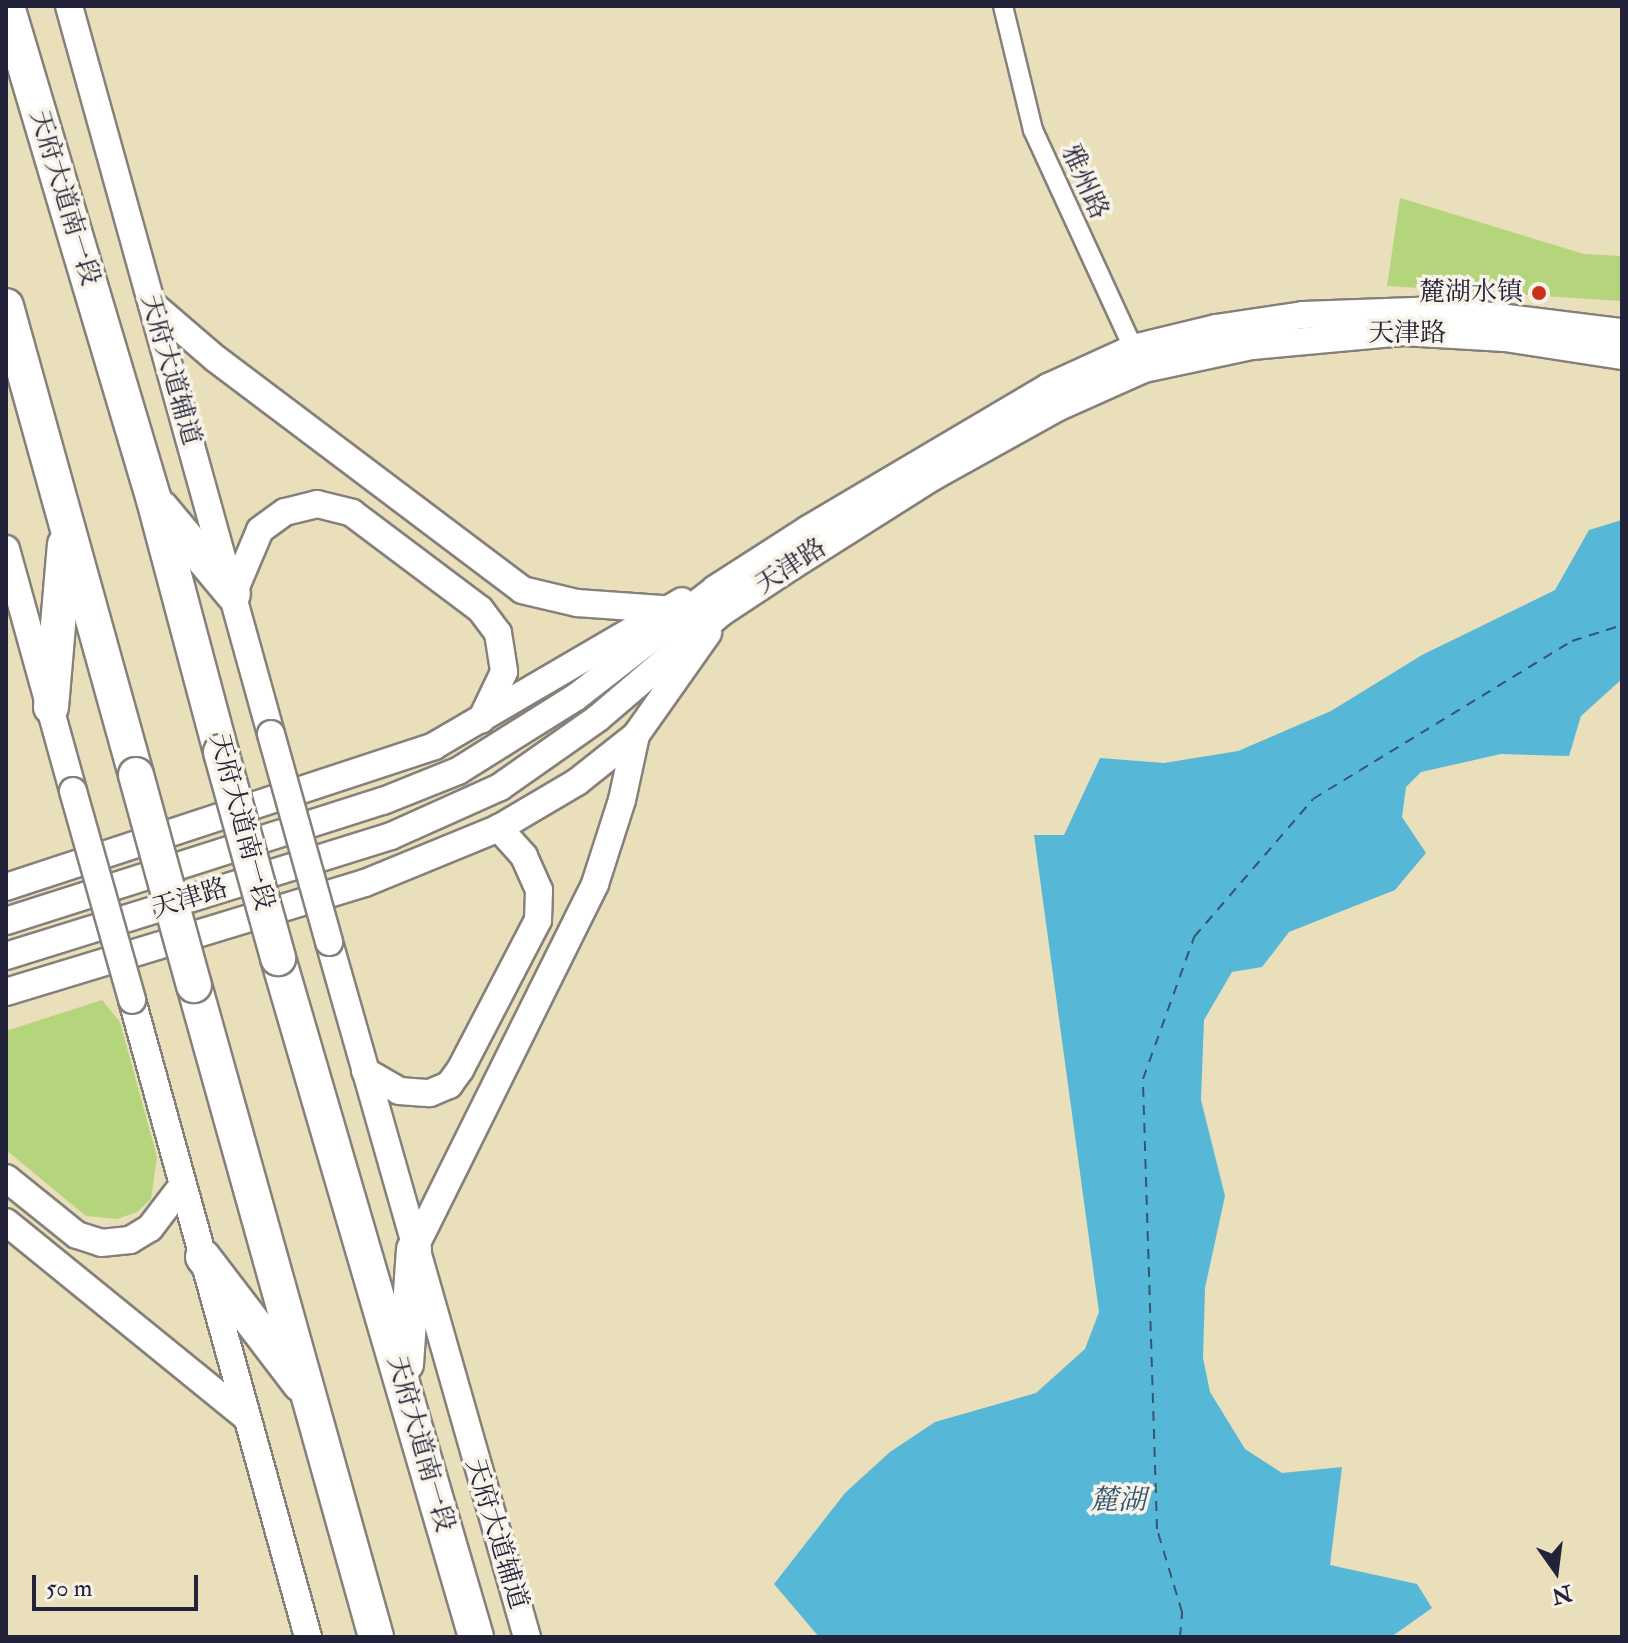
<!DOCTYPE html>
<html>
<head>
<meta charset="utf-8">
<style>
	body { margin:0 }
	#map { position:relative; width:1628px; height:1643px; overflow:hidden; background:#e9dfbb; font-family:"IM FELL Double Pica","Noto Serif SC",serif }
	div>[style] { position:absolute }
	.green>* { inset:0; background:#b5d57c }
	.water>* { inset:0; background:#57b7d6 }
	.ferry>* { height:2px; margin-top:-1px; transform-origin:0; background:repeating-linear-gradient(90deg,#355671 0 10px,transparent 0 18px) }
	.roads { filter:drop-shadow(2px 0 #86807b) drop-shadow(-2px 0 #86807b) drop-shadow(0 2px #86807b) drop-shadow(0 -2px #86807b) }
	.street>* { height:18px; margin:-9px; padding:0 9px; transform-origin:9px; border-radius:9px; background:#fff }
	.secondary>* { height:26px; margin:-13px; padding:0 13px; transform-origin:13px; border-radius:13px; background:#fff }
	.highway>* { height:34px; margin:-17px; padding:0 17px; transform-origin:17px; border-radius:17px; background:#fff }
	.bridges { filter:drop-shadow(2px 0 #86807b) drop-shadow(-2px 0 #86807b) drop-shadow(0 2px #86807b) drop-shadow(0 -2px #86807b) }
	.secondary-bridge>* { height:26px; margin:-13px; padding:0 13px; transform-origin:13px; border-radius:13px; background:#fff }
	.highway-bridge>* { height:34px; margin:-17px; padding:0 17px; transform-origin:17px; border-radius:17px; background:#fff }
	.dots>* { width:22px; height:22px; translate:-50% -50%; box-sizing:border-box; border:4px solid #f7f3e8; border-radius:50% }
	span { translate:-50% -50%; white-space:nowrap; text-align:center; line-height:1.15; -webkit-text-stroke:7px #f7f3e8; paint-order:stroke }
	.street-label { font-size:26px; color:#22223b }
	.poi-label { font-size:26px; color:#22223b }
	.right { translate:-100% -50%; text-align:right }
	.water-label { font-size:28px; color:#355671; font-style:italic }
	.frame { position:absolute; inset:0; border:8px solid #22223b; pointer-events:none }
	.north { position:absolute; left:1516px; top:1531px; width:80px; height:80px; -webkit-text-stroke:6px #f7f3e8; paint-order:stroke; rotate:166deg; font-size:22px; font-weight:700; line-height:32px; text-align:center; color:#22223b }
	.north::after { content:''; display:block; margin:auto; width:28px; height:36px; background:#22223b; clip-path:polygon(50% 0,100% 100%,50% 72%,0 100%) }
	.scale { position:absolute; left:32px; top:1575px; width:166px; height:36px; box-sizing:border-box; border:4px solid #22223b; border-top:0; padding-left:10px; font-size:24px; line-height:28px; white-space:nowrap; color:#22223b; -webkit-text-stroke:6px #f7f3e8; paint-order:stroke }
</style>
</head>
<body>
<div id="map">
	<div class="green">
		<div style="clip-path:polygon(1400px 198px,1584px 254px,1622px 256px,1622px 301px,1387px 286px)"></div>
		<div style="clip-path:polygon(102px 1000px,120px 1022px,157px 1157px,151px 1199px,137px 1212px,117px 1219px,86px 1216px,6px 1150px,6px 1031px)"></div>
	</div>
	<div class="water">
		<div style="clip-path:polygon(1622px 520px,1622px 679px,1581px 716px,1569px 756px,1501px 754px,1421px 772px,1406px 787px,1402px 817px,1426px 853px,1395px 890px,1289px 932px,1262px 967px,1232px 972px,1204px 1020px,1201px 1100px,1225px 1196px,1205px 1288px,1203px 1358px,1210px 1392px,1245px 1449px,1282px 1473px,1342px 1467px,1330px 1565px,1417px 1584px,1432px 1608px,1391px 1637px,819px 1637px,774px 1584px,845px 1493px,890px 1452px,935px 1422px,1036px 1393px,1085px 1349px,1099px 1312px,1034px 835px,1064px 835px,1100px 758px,1164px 763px,1238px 751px,1331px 711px,1422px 655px,1555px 590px,1589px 530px)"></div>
	</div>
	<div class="ferry">
		<div style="left:1180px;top:1637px;width:25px;rotate:-85deg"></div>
		<div style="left:1182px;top:1612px;width:87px;rotate:-106.8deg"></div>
		<div style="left:1157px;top:1529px;width:450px;rotate:-91.8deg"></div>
		<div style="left:1143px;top:1079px;width:151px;rotate:-70.2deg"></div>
		<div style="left:1194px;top:937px;width:182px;rotate:-49.2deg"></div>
		<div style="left:1313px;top:799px;width:303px;rotate:-31.4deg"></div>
		<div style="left:1572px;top:641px;width:52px;rotate:-17.7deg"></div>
	</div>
	<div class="roads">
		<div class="street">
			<div style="left:1003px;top:6px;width:128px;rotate:76.4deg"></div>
			<div style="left:1033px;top:130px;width:249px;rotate:65.3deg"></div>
		</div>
		<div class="secondary">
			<div style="left:69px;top:6px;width:756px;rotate:74.49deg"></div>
			<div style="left:152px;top:304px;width:84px;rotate:40.7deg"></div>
			<div style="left:216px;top:359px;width:383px;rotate:37deg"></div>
			<div style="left:522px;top:590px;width:57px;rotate:13.3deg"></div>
			<div style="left:577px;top:603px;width:85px;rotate:4deg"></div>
			<div style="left:6px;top:549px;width:251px;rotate:74.5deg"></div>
			<div style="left:233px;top:594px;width:69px;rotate:-67.1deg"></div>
			<div style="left:260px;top:530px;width:31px;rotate:-36deg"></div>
			<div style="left:285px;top:512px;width:33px;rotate:-14deg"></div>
			<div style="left:317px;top:504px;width:36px;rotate:14deg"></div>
			<div style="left:352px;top:513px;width:160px;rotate:36.9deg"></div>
			<div style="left:480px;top:609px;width:30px;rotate:53deg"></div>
			<div style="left:498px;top:633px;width:39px;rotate:81deg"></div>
			<div style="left:504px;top:672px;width:53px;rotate:115.6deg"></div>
			<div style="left:6px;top:887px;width:451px;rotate:-18.2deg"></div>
			<div style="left:434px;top:746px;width:287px;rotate:-30.3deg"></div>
			<div style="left:6px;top:921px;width:396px;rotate:-17.7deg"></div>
			<div style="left:383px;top:801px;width:81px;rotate:-21.8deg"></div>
			<div style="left:458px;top:771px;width:139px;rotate:-32.1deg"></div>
			<div style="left:576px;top:697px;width:176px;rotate:-37.8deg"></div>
			<div style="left:715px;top:589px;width:111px;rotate:-32.8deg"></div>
			<div style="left:808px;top:529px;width:279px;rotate:-30.6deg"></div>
			<div style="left:1048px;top:387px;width:94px;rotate:-24.4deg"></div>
			<div style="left:1134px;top:348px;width:84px;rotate:-13.7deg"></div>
			<div style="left:1216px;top:328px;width:88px;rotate:-8.5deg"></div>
			<div style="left:1303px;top:315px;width:139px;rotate:-2.1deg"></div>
			<div style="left:1442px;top:310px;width:181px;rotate:7deg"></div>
			<div style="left:329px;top:942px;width:723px;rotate:74.1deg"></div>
			<div style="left:6px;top:956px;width:403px;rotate:-17.3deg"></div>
			<div style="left:391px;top:836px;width:120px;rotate:-24.2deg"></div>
			<div style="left:500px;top:787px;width:120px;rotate:-35.1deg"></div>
			<div style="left:598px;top:718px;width:162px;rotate:-40.5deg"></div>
			<div style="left:721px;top:613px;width:85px;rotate:-33.5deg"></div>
			<div style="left:792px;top:566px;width:167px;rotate:-32.3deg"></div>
			<div style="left:933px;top:477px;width:142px;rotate:-29.1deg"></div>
			<div style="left:1057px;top:408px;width:95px;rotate:-24.1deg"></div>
			<div style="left:1144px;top:369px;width:110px;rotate:-12deg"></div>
			<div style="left:1252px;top:346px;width:152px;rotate:-5.3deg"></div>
			<div style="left:1403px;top:332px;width:102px;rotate:3.4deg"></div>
			<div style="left:1505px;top:338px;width:118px;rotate:8.7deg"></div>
			<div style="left:6px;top:992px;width:375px;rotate:-16.9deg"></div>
			<div style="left:365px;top:883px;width:145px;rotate:-22.3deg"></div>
			<div style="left:499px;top:828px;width:91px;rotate:-30.5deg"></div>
			<div style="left:577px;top:782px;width:75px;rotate:-38.5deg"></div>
			<div style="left:636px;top:735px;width:125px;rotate:-54.8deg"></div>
			<div style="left:132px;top:1000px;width:661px;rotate:74.55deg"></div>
			<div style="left:365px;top:1071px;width:39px;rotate:30deg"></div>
			<div style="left:399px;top:1091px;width:31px;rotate:4deg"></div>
			<div style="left:430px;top:1093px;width:21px;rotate:-23deg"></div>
			<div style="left:449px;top:1085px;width:19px;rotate:-54deg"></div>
			<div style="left:460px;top:1070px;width:169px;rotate:-62.5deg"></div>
			<div style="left:538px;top:920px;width:30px;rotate:-88deg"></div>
			<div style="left:539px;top:890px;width:37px;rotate:-114deg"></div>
			<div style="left:524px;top:856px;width:38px;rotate:-132deg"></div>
			<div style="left:6px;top:1178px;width:91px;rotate:38.8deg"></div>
			<div style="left:77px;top:1235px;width:25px;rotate:18deg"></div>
			<div style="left:101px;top:1243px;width:29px;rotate:-6deg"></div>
			<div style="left:130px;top:1240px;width:23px;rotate:-31deg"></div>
			<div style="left:150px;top:1228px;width:53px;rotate:-52.7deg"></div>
			<div style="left:6px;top:1222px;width:311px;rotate:39.1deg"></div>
			<div style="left:414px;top:1249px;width:407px;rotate:-63.6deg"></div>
			<div style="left:595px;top:884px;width:88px;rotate:-72.2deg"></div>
			<div style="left:622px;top:800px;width:66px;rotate:-77.8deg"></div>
		</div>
		<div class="highway">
			<div style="left:7px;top:6px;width:515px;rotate:73.43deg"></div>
			<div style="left:154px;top:500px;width:261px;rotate:75.1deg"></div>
			<div style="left:6px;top:306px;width:487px;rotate:74.5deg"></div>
			<div style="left:161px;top:508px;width:112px;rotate:50.1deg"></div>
			<div style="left:51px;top:707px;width:163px;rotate:-85.1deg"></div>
			<div style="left:278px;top:958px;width:707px;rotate:73.74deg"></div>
			<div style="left:194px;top:985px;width:677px;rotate:74.4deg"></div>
			<div style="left:203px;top:1257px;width:160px;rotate:52.6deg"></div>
			<div style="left:406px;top:1364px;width:115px;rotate:-86deg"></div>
		</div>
	</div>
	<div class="bridges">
		<div class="secondary-bridge">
			<div style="left:271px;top:734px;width:216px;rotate:74.4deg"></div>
			<div style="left:73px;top:791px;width:217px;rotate:74.2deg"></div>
		</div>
		<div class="highway-bridge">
			<div style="left:221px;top:752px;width:214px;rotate:74.5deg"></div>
			<div style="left:136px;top:775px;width:218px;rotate:74.6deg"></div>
		</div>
	</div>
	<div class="dots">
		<div style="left:1539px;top:293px;background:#c8321e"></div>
	</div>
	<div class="street-label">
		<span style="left:1084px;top:182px;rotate:66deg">雅州路</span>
		<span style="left:64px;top:198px;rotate:73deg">天府大道南一段</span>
		<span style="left:1407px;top:334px">天津路</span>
		<span style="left:170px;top:370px;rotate:74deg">天府大道辅道</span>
		<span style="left:791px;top:567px;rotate:-33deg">天津路</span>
		<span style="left:241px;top:822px;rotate:75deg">天府大道南一段</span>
		<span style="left:190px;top:899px;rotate:-17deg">天津路</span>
		<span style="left:420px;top:1444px;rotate:74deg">天府大道南一段</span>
		<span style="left:496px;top:1534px;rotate:73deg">天府大道辅道</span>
	</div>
	<div class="poi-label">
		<span class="right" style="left:1523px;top:293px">麓湖水镇</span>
	</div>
	<div class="water-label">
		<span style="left:1118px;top:1501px">麓湖</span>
	</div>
	<div class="frame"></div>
	<div class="north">N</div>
	<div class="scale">50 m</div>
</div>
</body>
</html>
